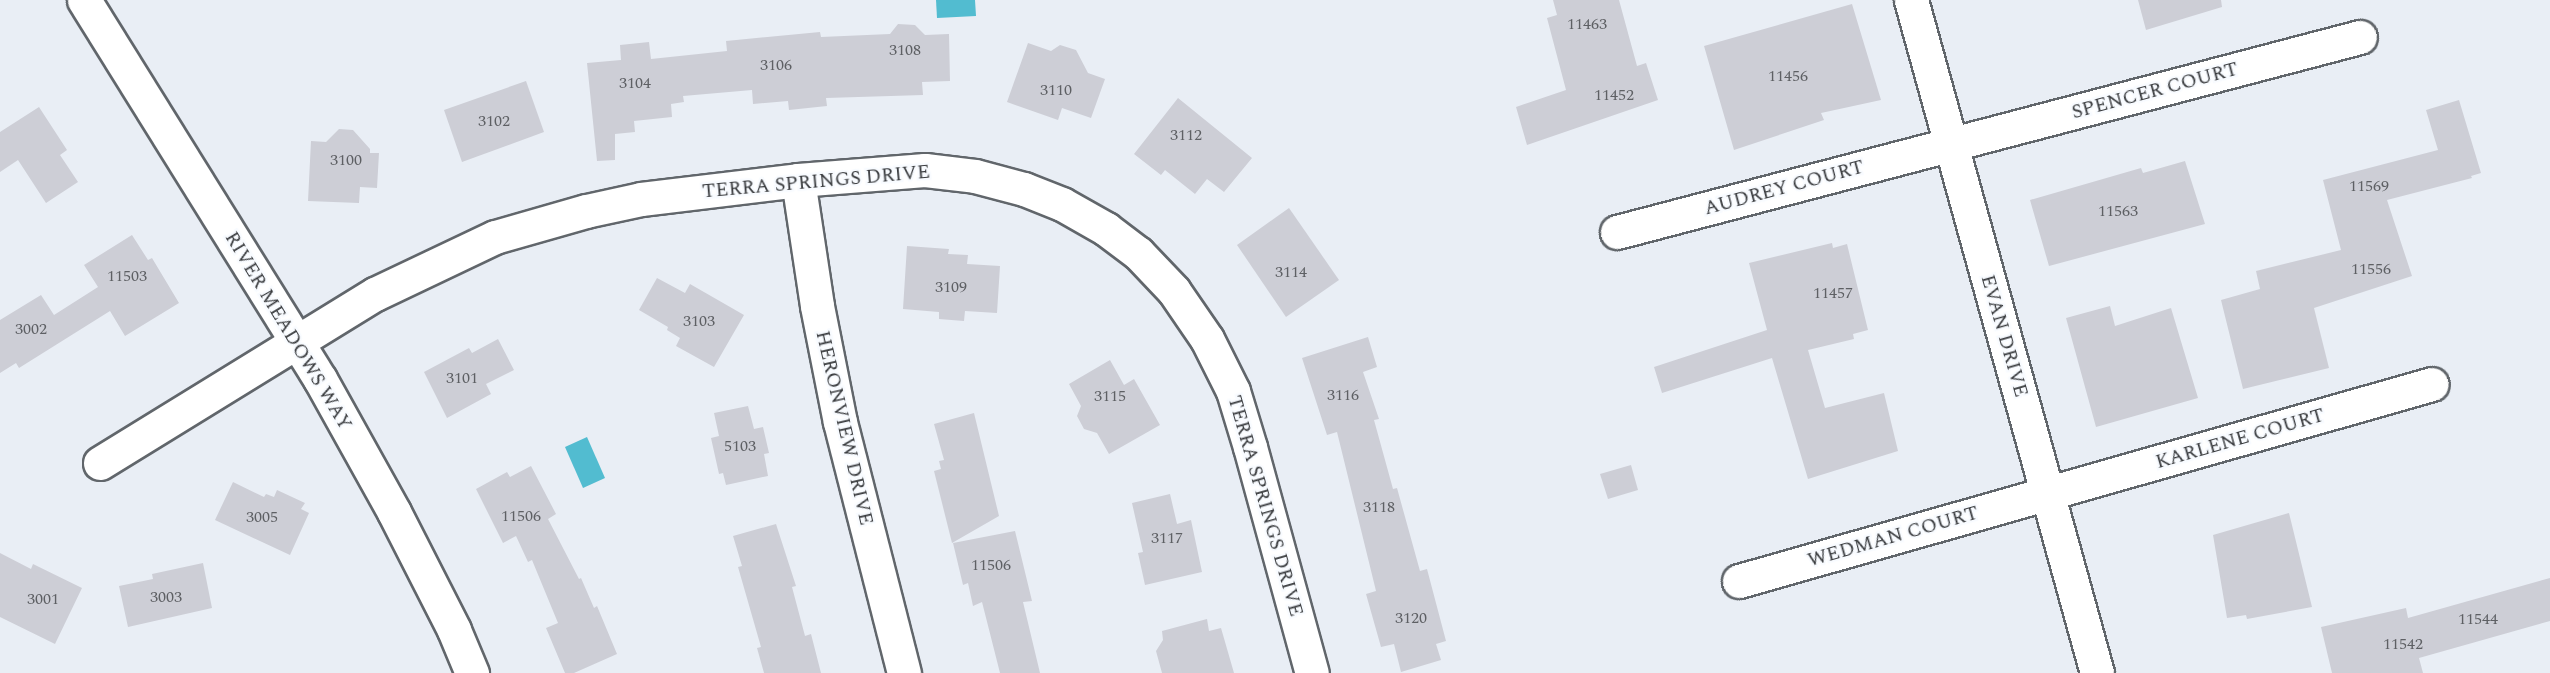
<!DOCTYPE html>
<html>
<head>
<meta charset="utf-8">
<style>
	body { margin:0 }
	#map { position:relative; width:2550px; height:673px; overflow:hidden; background:#e9eef5; font-family:Spectral,serif }
	div>[style] { position:absolute }
	.water>* { inset:0; background:#52bcd0 }
	.building>* { inset:0; background:#cdced6 }
	.roads { filter:drop-shadow(2px 0 #61666b) drop-shadow(-2px 0 #61666b) drop-shadow(0 2px #61666b) drop-shadow(0 -2px #61666b) }
	.minor>* { height:33px; margin:-16.5px; padding:0 16.5px; transform-origin:16.5px; border-radius:16.5px; background:#fff }
	span { translate:-50% -50%; white-space:nowrap; text-align:center; line-height:1.15; -webkit-text-stroke:4.5px #f8fbff; paint-order:stroke }
	.number-label { font-size:16px; color:#5e6064 }
	.number-label span { -webkit-text-stroke-width:0 }
	.street-label { font-size:20px; color:#393b3e }
</style>
</head>
<body>
<div id="map">
	<div class="water">
		<div style="clip-path:polygon(936px 0,975px 0,976px 16px,937px 18px)"></div>
		<div style="clip-path:polygon(587px 437px,605px 478px,583px 488px,565px 447px)"></div>
	</div>
	<div class="building">
		<div style="clip-path:polygon(1553px 0,1619px 0,1637px 66px,1646px 63px,1658px 100px,1527px 145px,1516px 107px,1566px 90px,1547px 18px,1557px 15px)"></div>
		<div style="clip-path:polygon(2138px 0,2221px 0,2222px 7px,2146px 30px)"></div>
		<div style="clip-path:polygon(1852px 4px,1881px 100px,1821px 113px,1824px 120px,1734px 150px,1704px 46px)"></div>
		<div style="clip-path:polygon(898px 24px,915px 25px,925px 35px,949px 34px,950px 81px,922px 82px,923px 95px,826px 98px,827px 106px,789px 110px,788px 101px,753px 104px,752px 90px,683px 96px,684px 102px,671px 104px,672px 117px,634px 121px,635px 132px,615px 134px,615px 160px,597px 161px,587px 63px,621px 60px,620px 45px,649px 42px,651px 59px,727px 51px,726px 41px,820px 32px,821px 37px,890px 34px)"></div>
		<div style="clip-path:polygon(1028px 43px,1051px 51px,1060px 45px,1076px 50px,1088px 73px,1105px 79px,1091px 118px,1062px 108px,1058px 120px,1007px 102px)"></div>
		<div style="clip-path:polygon(526px 81px,544px 132px,462px 162px,444px 110px)"></div>
		<div style="clip-path:polygon(1178px 98px,1252px 158px,1224px 192px,1207px 179px,1195px 194px,1165px 170px,1161px 175px,1134px 154px)"></div>
		<div style="clip-path:polygon(2459px 100px,2481px 173px,2471px 176px,2472px 178px,2387px 200px,2412px 276px,2314px 308px,2329px 368px,2243px 389px,2221px 300px,2260px 289px,2256px 271px,2341px 250px,2323px 180px,2438px 150px,2426px 110px)"></div>
		<div style="clip-path:polygon(39px 107px,67px 150px,60px 155px,78px 182px,46px 203px,18px 160px,0 172px,0 132px)"></div>
		<div style="clip-path:polygon(339px 129px,353px 130px,370px 149px,370px 153px,379px 153px,377px 188px,360px 187px,359px 203px,308px 201px,311px 141px,326px 142px)"></div>
		<div style="clip-path:polygon(2185px 161px,2205px 224px,2049px 266px,2030px 200px,2141px 168px,2143px 173px)"></div>
		<div style="clip-path:polygon(1289px 208px,1339px 280px,1286px 317px,1237px 245px)"></div>
		<div style="clip-path:polygon(132px 235px,148px 260px,152px 258px,179px 303px,125px 336px,110px 311px,19px 368px,16px 363px,0 373px,0 320px,41px 295px,54px 315px,98px 287px,84px 265px)"></div>
		<div style="clip-path:polygon(1832px 243px,1833px 248px,1847px 244px,1868px 330px,1853px 334px,1854px 339px,1808px 350px,1825px 408px,1884px 393px,1898px 451px,1808px 479px,1772px 358px,1662px 393px,1654px 367px,1767px 330px,1749px 263px)"></div>
		<div style="clip-path:polygon(907px 246px,949px 249px,948px 254px,968px 255px,967px 264px,1000px 266px,997px 313px,965px 311px,964px 321px,939px 319px,939px 312px,903px 309px)"></div>
		<div style="clip-path:polygon(657px 278px,685px 293px,690px 284px,744px 315px,714px 367px,676px 346px,680px 338px,667px 330px,668px 327px,639px 310px)"></div>
		<div style="clip-path:polygon(2110px 306px,2115px 326px,2171px 308px,2198px 398px,2096px 427px,2066px 318px)"></div>
		<div style="clip-path:polygon(1368px 337px,1377px 367px,1363px 372px,1379px 419px,1374px 420px,1393px 489px,1397px 488px,1420px 571px,1427px 569px,1446px 641px,1436px 644px,1441px 660px,1401px 672px,1394px 644px,1381px 647px,1366px 594px,1376px 591px,1337px 432px,1327px 435px,1302px 358px)"></div>
		<div style="clip-path:polygon(498px 339px,514px 370px,486px 384px,491px 394px,447px 418px,424px 372px,469px 348px,472px 353px)"></div>
		<div style="clip-path:polygon(1110px 360px,1124px 385px,1134px 379px,1160px 425px,1109px 454px,1097px 433px,1084px 429px,1077px 416px,1081px 406px,1069px 384px)"></div>
		<div style="clip-path:polygon(748px 406px,754px 429px,763px 427px,769px 453px,764px 454px,768px 476px,726px 485px,723px 473px,719px 474px,711px 438px,719px 436px,714px 413px)"></div>
		<div style="clip-path:polygon(974px 413px,999px 516px,952px 543px,934px 471px,941px 469px,939px 461px,944px 460px,934px 424px)"></div>
		<div style="clip-path:polygon(1631px 465px,1638px 490px,1608px 499px,1600px 474px)"></div>
		<div style="clip-path:polygon(531px 466px,556px 514px,548px 519px,579px 579px,581px 578px,594px 608px,597px 606px,617px 654px,574px 673px,565px 673px,546px 628px,558px 623px,532px 560px,528px 562px,516px 536px,503px 543px,476px 489px,507px 472px,510px 477px)"></div>
		<div style="clip-path:polygon(233px 482px,264px 497px,266px 494px,274px 497px,277px 490px,305px 503px,301px 509px,309px 513px,290px 555px,215px 520px)"></div>
		<div style="clip-path:polygon(1170px 494px,1177px 524px,1191px 520px,1202px 572px,1145px 585px,1138px 553px,1143px 552px,1132px 503px)"></div>
		<div style="clip-path:polygon(2289px 513px,2312px 607px,2247px 619px,2246px 615px,2227px 618px,2213px 535px)"></div>
		<div style="clip-path:polygon(776px 524px,796px 586px,792px 587px,805px 636px,811px 634px,821px 673px,764px 673px,757px 648px,761px 647px,738px 567px,742px 566px,733px 536px)"></div>
		<div style="clip-path:polygon(1015px 531px,1032px 601px,1023px 602px,1040px 673px,1000px 673px,982px 602px,973px 606px,968px 583px,963px 585px,953px 543px)"></div>
		<div style="clip-path:polygon(0 553px,31px 569px,33px 564px,82px 588px,55px 644px,0 617px)"></div>
		<div style="clip-path:polygon(203px 563px,212px 608px,128px 627px,119px 586px,153px 579px,152px 574px)"></div>
		<div style="clip-path:polygon(2550px 578px,2550px 621px,2419px 658px,2423px 673px,2332px 673px,2321px 627px,2406px 608px,2408px 618px)"></div>
		<div style="clip-path:polygon(1207px 619px,1209px 631px,1221px 628px,1234px 673px,1162px 673px,1156px 651px,1163px 640px,1162px 631px)"></div>
	</div>
	<div class="roads">
		<div class="minor">
			<div style="left:84px;top:0;width:446px;rotate:58.1deg"></div>
			<div style="left:320px;top:379px;width:152px;rotate:60.9deg"></div>
			<div style="left:394px;top:512px;width:132px;rotate:63deg"></div>
			<div style="left:454px;top:630px;width:47px;rotate:67.3deg"></div>
			<div style="left:1911px;top:0;width:698px;rotate:74.55deg"></div>
			<div style="left:798px;top:180px;width:127px;rotate:81.4deg"></div>
			<div style="left:817px;top:306px;width:118px;rotate:78.8deg"></div>
			<div style="left:840px;top:422px;width:259px;rotate:75.7deg"></div>
			<div style="left:1617px;top:232px;width:768px;rotate:-14.71deg"></div>
			<div style="left:100px;top:463px;width:323px;rotate:-31.6deg"></div>
			<div style="left:375px;top:294px;width:133px;rotate:-25.4deg"></div>
			<div style="left:495px;top:237px;width:95px;rotate:-15.9deg"></div>
			<div style="left:586px;top:211px;width:56px;rotate:-12.3deg"></div>
			<div style="left:641px;top:199px;width:158px;rotate:-6.9deg"></div>
			<div style="left:798px;top:180px;width:127px;rotate:-4.5deg"></div>
			<div style="left:925px;top:170px;width:50px;rotate:6.8deg"></div>
			<div style="left:975px;top:176px;width:51px;rotate:14.9deg"></div>
			<div style="left:1024px;top:189px;width:41px;rotate:21.5deg"></div>
			<div style="left:1062px;top:204px;width:51px;rotate:29.6deg"></div>
			<div style="left:1106px;top:229px;width:40px;rotate:37deg"></div>
			<div style="left:1138px;top:253px;width:52px;rotate:46.5deg"></div>
			<div style="left:1174px;top:291px;width:58px;rotate:55.5deg"></div>
			<div style="left:1207px;top:339px;width:58px;rotate:63.4deg"></div>
			<div style="left:1233px;top:391px;width:59px;rotate:73.1deg"></div>
			<div style="left:1250px;top:447px;width:234px;rotate:74.7deg"></div>
			<div style="left:1739px;top:581px;width:720px;rotate:-15.87deg"></div>
		</div>
	</div>
	<div class="number-label">
		<span style="left:1587px;top:24px">11463</span>
		<span style="left:905px;top:50px">3108</span>
		<span style="left:776px;top:65px">3106</span>
		<span style="left:1788px;top:76px">11456</span>
		<span style="left:635px;top:83px">3104</span>
		<span style="left:1056px;top:90px">3110</span>
		<span style="left:1614px;top:95px">11452</span>
		<span style="left:494px;top:121px">3102</span>
		<span style="left:1186px;top:135px">3112</span>
		<span style="left:346px;top:160px">3100</span>
		<span style="left:2369px;top:186px">11569</span>
		<span style="left:2118px;top:211px">11563</span>
		<span style="left:2371px;top:269px">11556</span>
		<span style="left:1291px;top:272px">3114</span>
		<span style="left:127px;top:276px">11503</span>
		<span style="left:951px;top:287px">3109</span>
		<span style="left:1833px;top:293px">11457</span>
		<span style="left:699px;top:321px">3103</span>
		<span style="left:31px;top:329px">3002</span>
		<span style="left:462px;top:378px">3101</span>
		<span style="left:1343px;top:395px">3116</span>
		<span style="left:1110px;top:396px">3115</span>
		<span style="left:740px;top:446px">5103</span>
		<span style="left:1379px;top:507px">3118</span>
		<span style="left:521px;top:516px">11506</span>
		<span style="left:262px;top:517px">3005</span>
		<span style="left:1167px;top:538px">3117</span>
		<span style="left:991px;top:565px">11506</span>
		<span style="left:166px;top:597px">3003</span>
		<span style="left:43px;top:599px">3001</span>
		<span style="left:1411px;top:618px">3120</span>
		<span style="left:2478px;top:619px">11544</span>
		<span style="left:2403px;top:644px">11542</span>
	</div>
	<div class="street-label">
		<span style="left:2155px;top:91px;rotate:-15deg">SPENCER COURT</span>
		<span style="left:816px;top:182px;rotate:-5deg">TERRA SPRINGS DRIVE</span>
		<span style="left:1784px;top:188px;rotate:-15deg">AUDREY COURT</span>
		<span style="left:288px;top:331px;rotate:59deg">RIVER MEADOWS WAY</span>
		<span style="left:2004px;top:336px;rotate:74deg">EVAN DRIVE</span>
		<span style="left:844px;top:428px;rotate:77deg">HERONVIEW DRIVE</span>
		<span style="left:2240px;top:439px;rotate:-16deg">KARLENE COURT</span>
		<span style="left:1265px;top:506px;rotate:74deg">TERRA SPRINGS DRIVE</span>
		<span style="left:1893px;top:537px;rotate:-16deg">WEDMAN COURT</span>
	</div>
</div>
</body>
</html>
